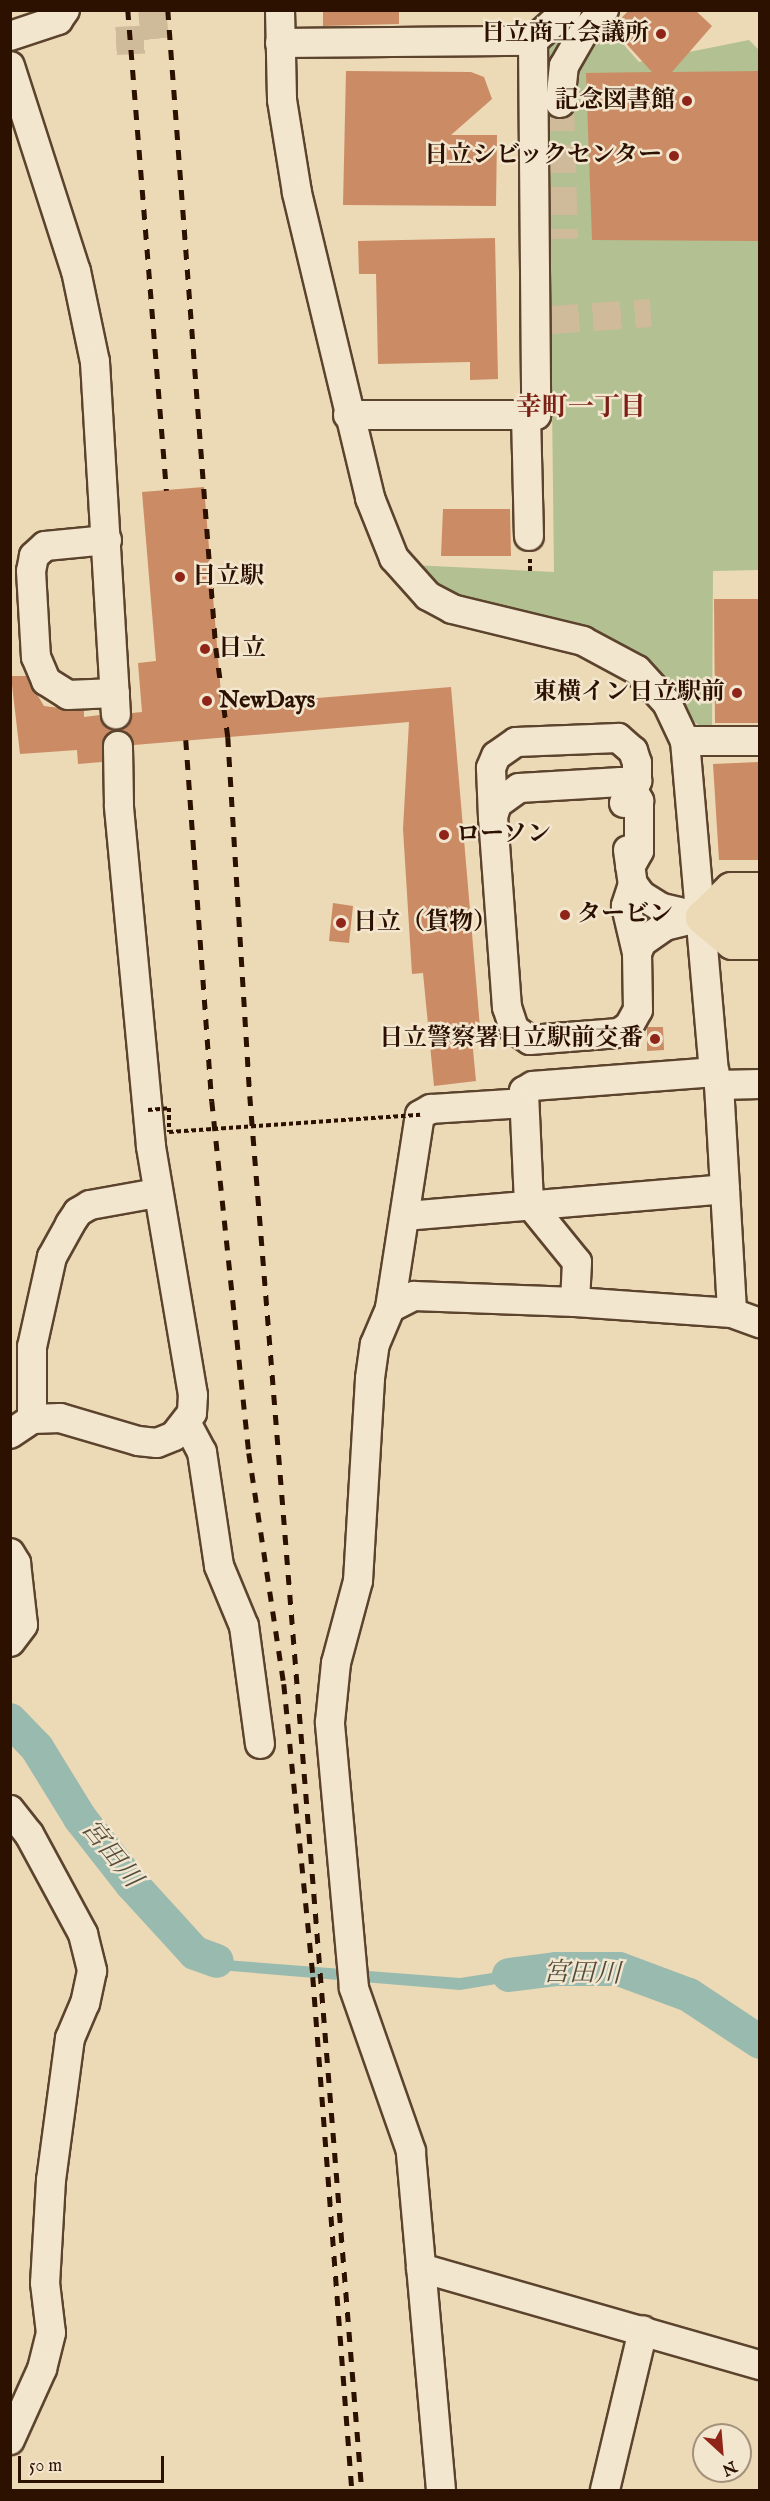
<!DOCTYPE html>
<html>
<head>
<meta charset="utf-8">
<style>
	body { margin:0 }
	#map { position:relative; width:770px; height:2501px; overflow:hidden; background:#ecd9b5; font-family:"IM FELL English","Noto Serif JP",serif }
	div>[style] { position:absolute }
	.green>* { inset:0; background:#b3c091 }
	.water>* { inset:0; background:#99baaf }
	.river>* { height:34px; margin:-17px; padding:0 17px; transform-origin:17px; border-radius:17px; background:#99baaf }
	.building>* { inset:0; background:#cb8b64 }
	.minor-tunnel>* { height:28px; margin-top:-14px; transform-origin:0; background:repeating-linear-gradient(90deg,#cfbb9a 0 28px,transparent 0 42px) }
	.path>* { height:4px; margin-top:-2px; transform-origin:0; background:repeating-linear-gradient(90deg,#2c1100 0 4.5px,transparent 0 7.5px) }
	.roads { filter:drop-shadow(2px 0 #5c432d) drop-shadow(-2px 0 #5c432d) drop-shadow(0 2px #5c432d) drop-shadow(0 -2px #5c432d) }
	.minor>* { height:28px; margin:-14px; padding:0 14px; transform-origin:14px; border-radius:14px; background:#f3e6cf }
	.major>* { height:33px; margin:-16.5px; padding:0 16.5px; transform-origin:16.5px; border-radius:16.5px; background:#ecd9b5 }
	.rail>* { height:4.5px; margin-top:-2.25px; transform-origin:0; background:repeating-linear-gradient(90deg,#2c1100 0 10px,transparent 0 20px) }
	.path-bridge>* { height:4px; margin-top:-2px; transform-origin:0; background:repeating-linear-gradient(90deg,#2c1100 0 4.5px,transparent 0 7.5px) }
	.dots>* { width:16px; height:16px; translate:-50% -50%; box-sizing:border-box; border:3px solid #f3e6cf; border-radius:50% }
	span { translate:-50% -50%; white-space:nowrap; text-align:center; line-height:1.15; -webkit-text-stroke:5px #f3e6cf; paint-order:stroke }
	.poi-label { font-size:24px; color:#2c1100; font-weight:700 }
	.right { translate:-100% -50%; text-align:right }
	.left { translate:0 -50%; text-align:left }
	.neighbourhood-label { font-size:26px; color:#7a1f14; font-weight:700 }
	.water-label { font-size:26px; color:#524c3d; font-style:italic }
	.frame { position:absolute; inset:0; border:12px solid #2c1100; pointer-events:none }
	.north { position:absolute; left:692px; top:2423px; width:60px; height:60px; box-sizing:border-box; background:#f3e6cf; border:2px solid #a3917c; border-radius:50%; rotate:154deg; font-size:16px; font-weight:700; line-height:24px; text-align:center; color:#2c1100 }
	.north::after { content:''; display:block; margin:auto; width:21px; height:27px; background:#8f2418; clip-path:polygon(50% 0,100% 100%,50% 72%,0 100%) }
	.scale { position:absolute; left:18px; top:2456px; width:146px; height:27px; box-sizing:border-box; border:3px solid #2c1100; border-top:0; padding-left:8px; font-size:18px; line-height:21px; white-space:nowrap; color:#2c1100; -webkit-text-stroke:4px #f3e6cf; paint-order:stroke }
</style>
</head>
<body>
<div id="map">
	<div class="green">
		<div style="clip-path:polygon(579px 10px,608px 11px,617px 19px,609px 28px,639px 62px,749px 40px,760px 51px,759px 570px,713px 571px,712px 731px,705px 730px,688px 717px,643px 660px,616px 642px,592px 630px,462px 599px,430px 586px,412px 565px,554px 572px,551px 320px,541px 48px)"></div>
	</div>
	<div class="water">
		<div style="clip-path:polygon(183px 1930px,200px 1947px,225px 1960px,460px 1978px,557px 1963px,556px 1974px,460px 1990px,231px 1971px,191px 1959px,173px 1941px)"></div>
	</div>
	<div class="river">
		<div style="left:10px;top:1720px;width:39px;rotate:46deg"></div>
		<div style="left:37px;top:1748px;width:82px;rotate:58.4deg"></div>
		<div style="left:80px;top:1818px;width:83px;rotate:51.9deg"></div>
		<div style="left:131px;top:1883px;width:95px;rotate:47.6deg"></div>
		<div style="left:195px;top:1953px;width:23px;rotate:20deg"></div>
		<div style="left:509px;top:1975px;width:47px;rotate:-7.3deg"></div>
		<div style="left:556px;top:1969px;width:63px"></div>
		<div style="left:619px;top:1969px;width:75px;rotate:20.4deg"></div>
		<div style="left:689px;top:1995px;width:85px;rotate:33.5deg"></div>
	</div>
	<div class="building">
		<div style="clip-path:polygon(323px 10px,399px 10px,399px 24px,323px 26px)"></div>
		<div style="clip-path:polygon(629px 10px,695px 10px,712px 26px,672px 72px,759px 71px,759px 241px,592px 240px,586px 73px,652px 72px,612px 28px)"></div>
		<div style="clip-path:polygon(346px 71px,471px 72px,484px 77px,492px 99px,451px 135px,497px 135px,496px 206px,343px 205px)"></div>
		<div style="clip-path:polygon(495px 238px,498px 379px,470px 380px,470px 362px,378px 364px,376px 274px,359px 274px,358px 241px)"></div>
		<div style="clip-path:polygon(204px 487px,222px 706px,451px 687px,481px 1039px,472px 1039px,476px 1081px,434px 1086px,423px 973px,412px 974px,403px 829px,409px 722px,134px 745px,132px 737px,119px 730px,130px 722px,132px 713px,142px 712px,138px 663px,156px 661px,142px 492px)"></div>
		<div style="clip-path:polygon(443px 509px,510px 509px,511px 556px,441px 556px)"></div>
		<div style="clip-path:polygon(714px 599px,759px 599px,759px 723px,715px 723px)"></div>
		<div style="clip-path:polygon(11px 676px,26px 676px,44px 706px,84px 711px,84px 717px,100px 715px,103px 724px,115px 730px,103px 739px,102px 762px,78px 764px,77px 750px,20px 754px)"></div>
		<div style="clip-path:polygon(759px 762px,759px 860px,719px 860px,713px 764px)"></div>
		<div style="clip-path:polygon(333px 903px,353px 906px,349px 943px,329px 941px)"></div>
		<div style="clip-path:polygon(647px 1027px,663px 1027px,664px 1050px,647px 1051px)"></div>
	</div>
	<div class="minor-tunnel">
		<div style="left:116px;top:41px;width:39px;rotate:-3deg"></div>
		<div style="left:155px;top:39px;width:29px;rotate:-96deg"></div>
		<div style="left:560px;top:103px;width:136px;rotate:88.3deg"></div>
		<div style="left:551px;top:320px;width:100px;rotate:-4deg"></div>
	</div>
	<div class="path">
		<div style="left:530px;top:559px;width:14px;rotate:90deg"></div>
	</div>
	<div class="roads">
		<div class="minor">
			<div style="left:280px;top:10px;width:90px;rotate:88.7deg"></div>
			<div style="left:282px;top:100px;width:94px;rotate:80.8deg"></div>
			<div style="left:297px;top:193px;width:314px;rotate:76.5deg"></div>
			<div style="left:370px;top:498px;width:65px;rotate:68.2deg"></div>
			<div style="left:394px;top:558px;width:51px;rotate:48.2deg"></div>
			<div style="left:428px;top:596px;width:27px;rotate:28deg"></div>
			<div style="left:452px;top:609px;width:135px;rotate:13.7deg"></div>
			<div style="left:583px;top:641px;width:61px;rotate:28.2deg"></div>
			<div style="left:637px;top:670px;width:45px;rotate:47.7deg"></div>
			<div style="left:667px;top:703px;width:42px;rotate:64.7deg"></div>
			<div style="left:685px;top:741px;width:332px;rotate:85deg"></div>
			<div style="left:714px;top:1072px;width:14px;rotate:69deg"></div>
			<div style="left:719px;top:1085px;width:228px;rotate:86.7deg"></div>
			<div style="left:10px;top:36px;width:51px;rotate:-18.4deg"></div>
			<div style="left:58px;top:20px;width:12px;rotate:-55deg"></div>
			<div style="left:533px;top:41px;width:46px;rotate:-42.4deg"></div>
			<div style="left:280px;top:43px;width:253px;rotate:-0.5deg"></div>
			<div style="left:533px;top:41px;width:374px;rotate:89.5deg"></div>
			<div style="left:536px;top:415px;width:188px;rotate:180deg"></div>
			<div style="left:10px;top:66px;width:215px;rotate:72.2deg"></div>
			<div style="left:76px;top:271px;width:93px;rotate:78.2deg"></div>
			<div style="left:95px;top:362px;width:353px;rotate:86.6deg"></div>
			<div style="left:560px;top:103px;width:37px;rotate:-84deg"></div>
			<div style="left:564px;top:66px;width:39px;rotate:-60deg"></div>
			<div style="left:584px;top:32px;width:30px;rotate:-48deg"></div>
			<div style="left:526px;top:415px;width:121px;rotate:88.6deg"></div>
			<div style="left:107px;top:540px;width:62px;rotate:174.5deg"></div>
			<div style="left:45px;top:546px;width:15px;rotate:138deg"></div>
			<div style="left:34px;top:556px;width:15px;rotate:101deg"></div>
			<div style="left:31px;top:571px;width:86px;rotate:86.7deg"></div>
			<div style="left:36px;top:657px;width:26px;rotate:67deg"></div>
			<div style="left:46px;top:681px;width:26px;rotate:32deg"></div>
			<div style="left:68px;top:695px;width:47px;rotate:-2.4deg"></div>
			<div style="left:685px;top:741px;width:75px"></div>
			<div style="left:624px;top:803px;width:26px;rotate:-59deg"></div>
			<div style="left:637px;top:781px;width:18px;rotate:-90deg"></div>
			<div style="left:637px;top:763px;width:13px;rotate:-108deg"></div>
			<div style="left:633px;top:751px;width:20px;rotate:-139deg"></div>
			<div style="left:618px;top:738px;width:102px;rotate:177.8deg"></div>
			<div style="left:516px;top:742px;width:24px;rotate:145deg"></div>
			<div style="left:496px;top:756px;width:13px;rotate:113deg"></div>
			<div style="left:491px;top:768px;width:49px;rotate:87.7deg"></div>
			<div style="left:493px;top:817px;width:191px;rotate:85.8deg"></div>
			<div style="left:507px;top:1007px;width:23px;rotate:72deg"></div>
			<div style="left:514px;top:1029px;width:19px;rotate:35deg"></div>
			<div style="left:530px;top:1040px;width:89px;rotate:-4.5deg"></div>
			<div style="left:619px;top:1033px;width:12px;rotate:-35deg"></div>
			<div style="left:629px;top:1026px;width:18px;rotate:-61deg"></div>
			<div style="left:638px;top:1010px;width:57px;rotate:-91deg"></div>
			<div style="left:637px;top:953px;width:12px;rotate:-66deg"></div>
			<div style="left:642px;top:942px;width:28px;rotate:-35deg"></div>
			<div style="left:665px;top:926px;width:38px;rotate:-14deg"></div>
			<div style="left:493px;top:817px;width:14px;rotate:-73deg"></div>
			<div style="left:497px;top:804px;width:27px;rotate:-36deg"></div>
			<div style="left:519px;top:788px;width:102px;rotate:-3.4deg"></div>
			<div style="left:621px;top:782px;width:14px;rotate:34deg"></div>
			<div style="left:633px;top:790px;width:13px;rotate:61deg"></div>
			<div style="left:639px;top:801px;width:50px;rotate:90deg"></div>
			<div style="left:639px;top:851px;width:18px;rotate:119deg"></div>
			<div style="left:628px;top:850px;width:34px;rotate:82deg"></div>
			<div style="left:633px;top:884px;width:14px;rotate:54deg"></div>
			<div style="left:641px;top:895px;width:25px;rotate:32deg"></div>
			<div style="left:662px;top:908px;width:36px;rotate:13deg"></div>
			<div style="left:633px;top:884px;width:23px;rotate:108deg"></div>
			<div style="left:626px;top:906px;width:48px;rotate:76.8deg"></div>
			<div style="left:719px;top:1085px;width:41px;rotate:-1.4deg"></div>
			<div style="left:406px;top:1216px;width:320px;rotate:-4.8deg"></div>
			<div style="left:575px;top:1302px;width:40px;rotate:-87.1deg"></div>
			<div style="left:577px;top:1262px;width:76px;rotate:-129.1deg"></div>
			<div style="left:529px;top:1203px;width:112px;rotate:-92.6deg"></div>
			<div style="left:524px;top:1091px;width:10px;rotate:-29deg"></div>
			<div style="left:533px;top:1086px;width:182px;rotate:-4.4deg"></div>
			<div style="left:390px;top:1308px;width:27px;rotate:-27deg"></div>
			<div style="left:414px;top:1296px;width:161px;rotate:2.1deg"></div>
			<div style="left:575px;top:1302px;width:157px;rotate:4deg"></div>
			<div style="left:732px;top:1313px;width:30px;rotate:20deg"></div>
			<div style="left:32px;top:1419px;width:72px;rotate:-90deg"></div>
			<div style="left:32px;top:1347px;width:92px;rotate:-77.5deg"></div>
			<div style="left:52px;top:1257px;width:38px;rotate:-61deg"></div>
			<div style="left:70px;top:1224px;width:14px;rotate:-56deg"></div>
			<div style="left:78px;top:1212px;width:14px;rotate:-30deg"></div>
			<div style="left:90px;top:1205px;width:68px;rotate:-10.2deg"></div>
			<div style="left:187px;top:1424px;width:32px;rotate:62deg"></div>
			<div style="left:202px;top:1452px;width:115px;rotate:81.5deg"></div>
			<div style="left:219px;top:1566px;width:65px;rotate:67.4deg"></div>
			<div style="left:244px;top:1626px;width:119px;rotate:82.3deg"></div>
			<div style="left:10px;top:1434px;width:27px;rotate:-34deg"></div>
			<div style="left:32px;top:1419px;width:28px;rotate:-2deg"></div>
			<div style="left:60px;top:1418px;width:81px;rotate:16.4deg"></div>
			<div style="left:138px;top:1441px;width:19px;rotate:6deg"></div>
			<div style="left:157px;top:1443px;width:18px;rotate:-22deg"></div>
			<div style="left:174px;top:1436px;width:29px;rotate:-52deg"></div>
			<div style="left:192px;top:1413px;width:18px;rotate:-87deg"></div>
			<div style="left:193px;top:1395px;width:253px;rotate:-99.6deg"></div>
			<div style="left:151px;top:1146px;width:342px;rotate:-95.4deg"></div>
			<div style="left:119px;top:805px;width:59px;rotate:-91deg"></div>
			<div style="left:10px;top:1553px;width:12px;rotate:59deg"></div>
			<div style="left:16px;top:1563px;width:62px;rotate:83.6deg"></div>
			<div style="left:23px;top:1625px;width:21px;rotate:127deg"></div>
			<div style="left:10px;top:1810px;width:31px;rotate:52deg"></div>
			<div style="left:29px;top:1834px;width:114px;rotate:61.6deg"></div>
			<div style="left:83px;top:1934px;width:38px;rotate:76deg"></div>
			<div style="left:92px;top:1971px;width:33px;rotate:102deg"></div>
			<div style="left:85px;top:2003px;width:38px;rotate:113deg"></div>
			<div style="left:70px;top:2038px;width:143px;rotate:97.6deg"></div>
			<div style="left:51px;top:2180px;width:103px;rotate:93.3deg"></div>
			<div style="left:45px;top:2283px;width:50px;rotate:83.2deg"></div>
			<div style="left:51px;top:2333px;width:37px;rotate:104deg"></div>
			<div style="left:42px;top:2369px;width:78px;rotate:114.3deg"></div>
			<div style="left:421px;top:2268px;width:353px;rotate:16deg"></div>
			<div style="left:441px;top:2490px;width:340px;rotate:-95.1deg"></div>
			<div style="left:411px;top:2151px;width:173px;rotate:-109.3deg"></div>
			<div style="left:354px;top:1988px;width:267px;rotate:-95.2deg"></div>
			<div style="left:330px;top:1722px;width:59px;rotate:-84.2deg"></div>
			<div style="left:336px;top:1663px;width:85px;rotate:-75deg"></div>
			<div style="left:358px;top:1581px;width:203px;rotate:-86.6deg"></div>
			<div style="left:370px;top:1378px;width:34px;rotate:-82deg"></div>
			<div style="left:375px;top:1344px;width:39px;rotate:-67deg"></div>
			<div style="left:390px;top:1308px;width:195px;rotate:-81.2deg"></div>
			<div style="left:420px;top:1115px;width:13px;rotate:-29deg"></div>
			<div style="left:431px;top:1109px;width:92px;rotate:-3.7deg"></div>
			<div style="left:605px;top:2490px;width:164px;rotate:-76.6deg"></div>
		</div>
		<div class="major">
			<div style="left:702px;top:917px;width:40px;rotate:-44deg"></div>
			<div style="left:731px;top:889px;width:29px"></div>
			<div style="left:702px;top:917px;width:39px;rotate:40deg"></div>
			<div style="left:732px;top:942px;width:28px"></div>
			<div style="left:702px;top:917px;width:58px"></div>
		</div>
	</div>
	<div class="rail">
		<div style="left:128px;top:10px;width:482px;rotate:85.4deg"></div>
		<div style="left:168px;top:10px;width:640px;rotate:85.7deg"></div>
		<div style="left:216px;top:648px;width:90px;rotate:82.3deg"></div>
		<div style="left:228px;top:737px;width:360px;rotate:86.5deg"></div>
		<div style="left:250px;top:1096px;width:1398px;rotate:85.41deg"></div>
		<div style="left:186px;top:740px;width:362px;rotate:85.9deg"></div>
		<div style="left:212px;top:1101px;width:354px;rotate:84deg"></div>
		<div style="left:249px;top:1453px;width:234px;rotate:81.4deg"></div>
		<div style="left:284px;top:1684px;width:294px;rotate:84.3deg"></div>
		<div style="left:313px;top:1977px;width:514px;rotate:85.65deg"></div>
	</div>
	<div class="path-bridge">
		<div style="left:148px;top:1110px;width:21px;rotate:-5deg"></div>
		<div style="left:169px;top:1108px;width:24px;rotate:90deg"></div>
		<div style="left:169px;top:1132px;width:252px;rotate:-3.9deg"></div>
	</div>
	<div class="dots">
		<div style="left:661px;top:34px;background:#8f2418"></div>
		<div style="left:687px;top:101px;background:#8f2418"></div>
		<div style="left:674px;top:156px;background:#8f2418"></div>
		<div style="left:180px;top:577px;background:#8f2418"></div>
		<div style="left:205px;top:649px;background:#8f2418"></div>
		<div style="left:737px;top:693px;background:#8f2418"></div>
		<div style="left:207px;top:701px;background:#8f2418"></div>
		<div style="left:444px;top:835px;background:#8f2418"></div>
		<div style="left:565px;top:915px;background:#8f2418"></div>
		<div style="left:341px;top:923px;background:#8f2418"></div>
		<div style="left:655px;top:1039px;background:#8f2418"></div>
	</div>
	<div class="poi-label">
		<span class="right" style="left:649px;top:34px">日立商工会議所</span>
		<span class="right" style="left:675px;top:101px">記念図書館</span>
		<span class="right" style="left:662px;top:156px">日立シビックセンター</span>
		<span class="left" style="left:192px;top:577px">日立駅</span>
		<span class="left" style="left:218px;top:649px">日立</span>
		<span class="right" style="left:725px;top:693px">東横イン日立駅前</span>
		<span class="left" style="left:219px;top:701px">NewDays</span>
		<span class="left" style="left:456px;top:835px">ローソン</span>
		<span class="left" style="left:577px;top:915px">タービン</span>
		<span class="left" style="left:353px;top:923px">日立（貨物）</span>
		<span class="right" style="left:643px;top:1039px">日立警察署日立駅前交番</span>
	</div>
	<div class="neighbourhood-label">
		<span style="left:581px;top:408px">幸町一丁目</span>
	</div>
	<div class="water-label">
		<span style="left:111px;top:1854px;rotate:51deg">宮田川</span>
		<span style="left:582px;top:1974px;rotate:1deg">宮田川</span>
	</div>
	<div class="frame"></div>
	<div class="north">N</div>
	<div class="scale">50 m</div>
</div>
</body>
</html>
